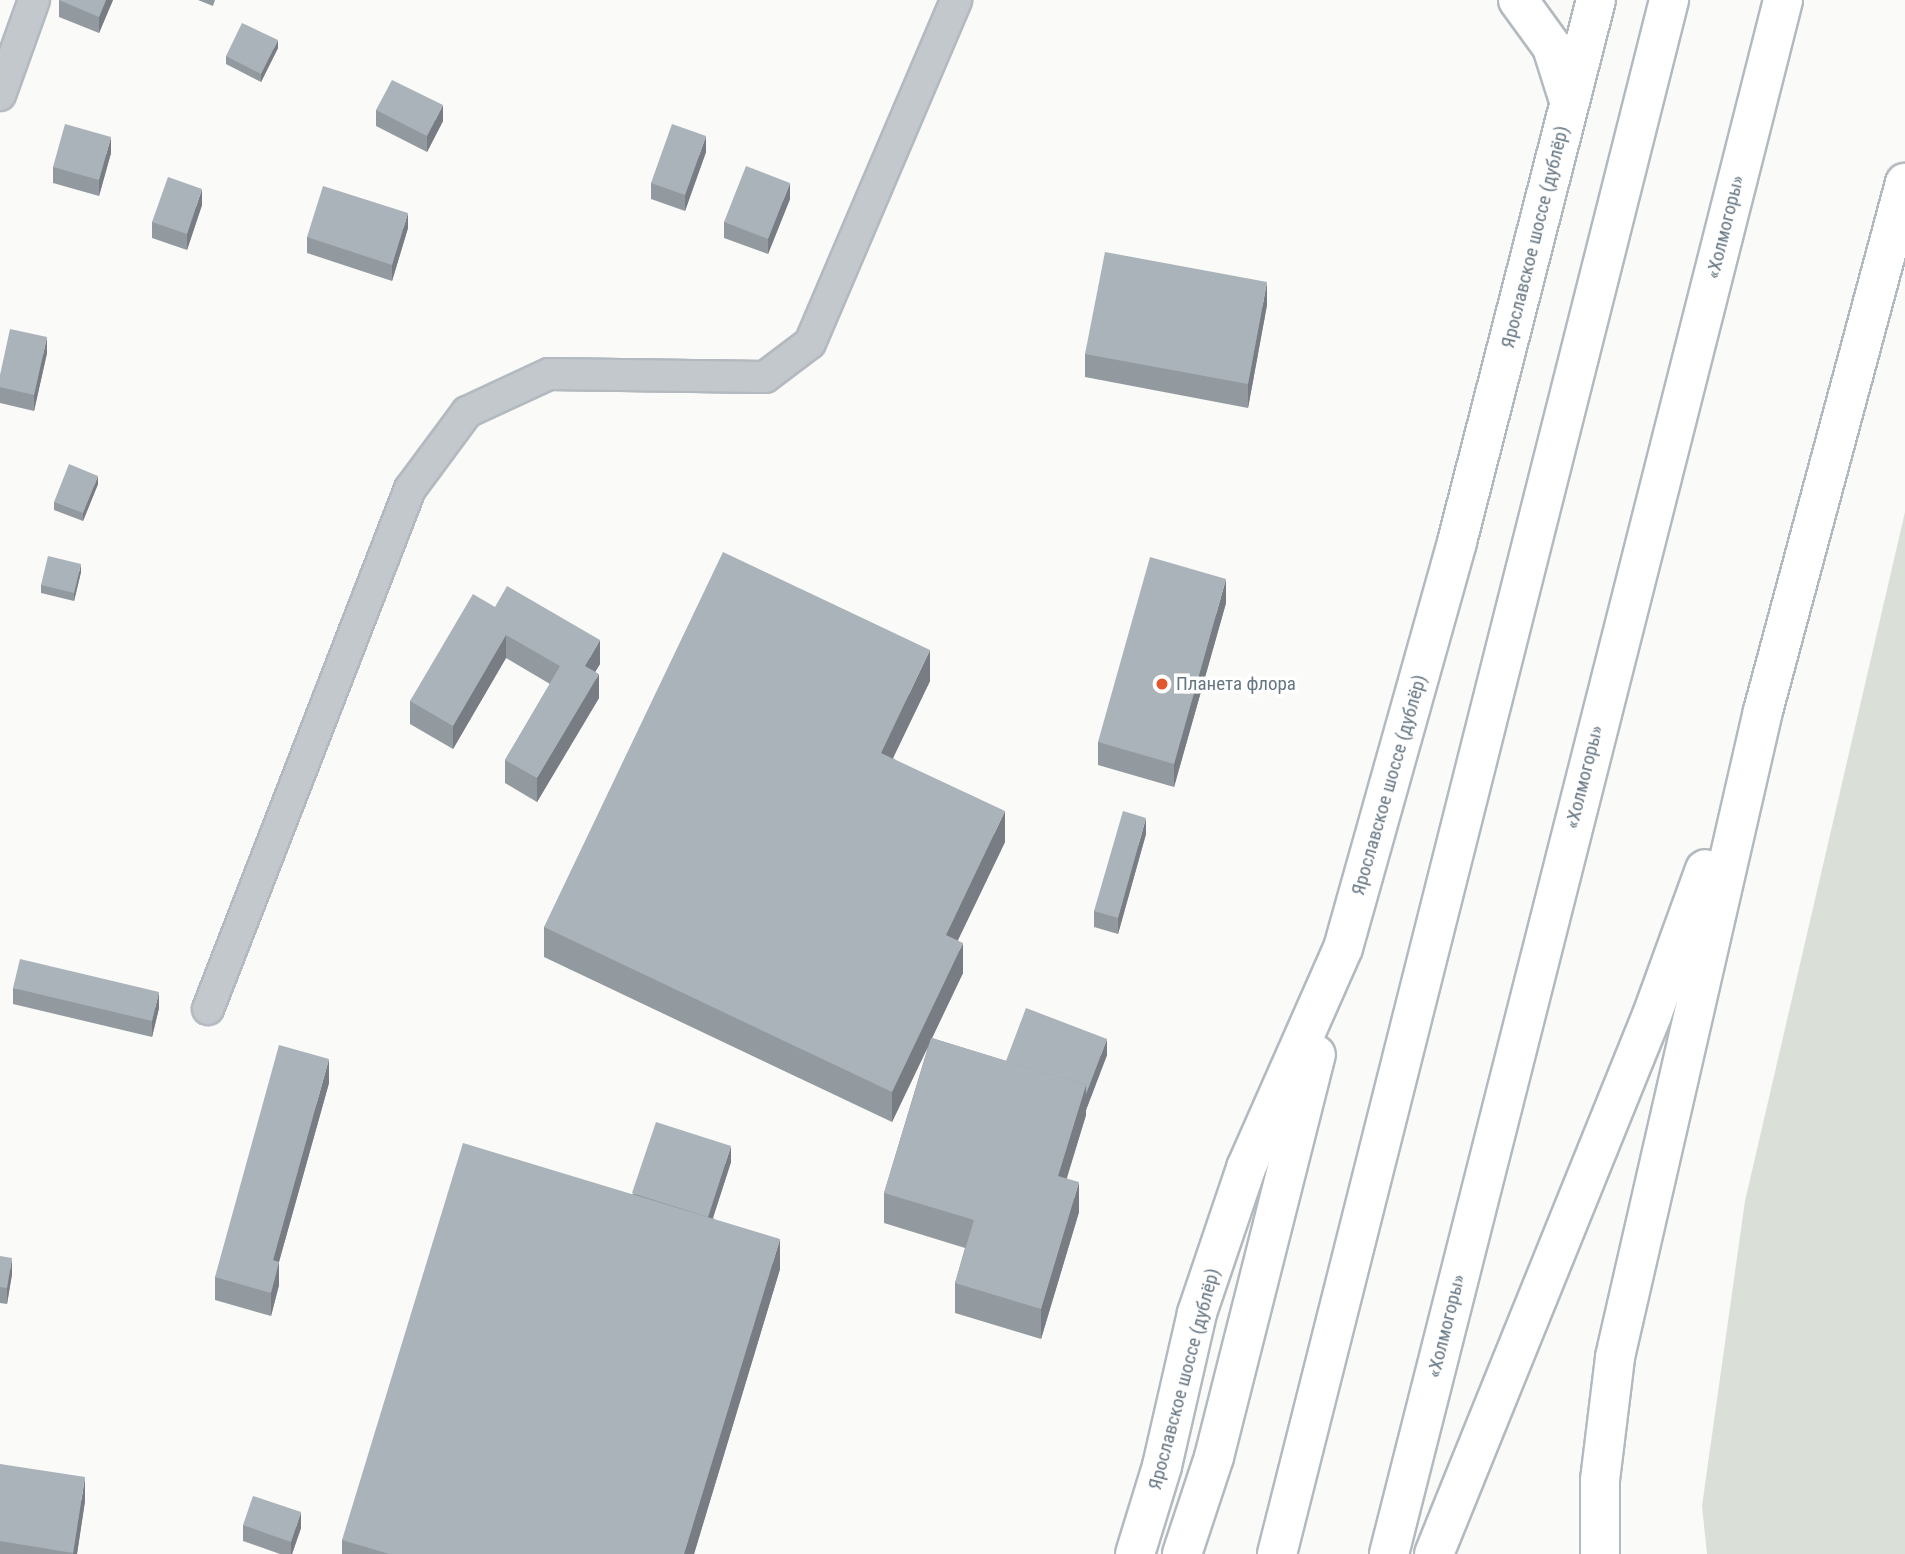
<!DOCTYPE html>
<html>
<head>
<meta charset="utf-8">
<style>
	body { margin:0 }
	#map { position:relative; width:1905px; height:1554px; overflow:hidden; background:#fafaf8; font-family:"Roboto Condensed",sans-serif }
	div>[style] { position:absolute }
	.green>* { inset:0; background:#dadfd7 }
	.roads { filter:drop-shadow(2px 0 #b3babf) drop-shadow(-2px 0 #b3babf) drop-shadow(0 2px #b3babf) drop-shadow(0 -2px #b3babf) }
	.street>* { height:30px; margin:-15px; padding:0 15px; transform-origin:15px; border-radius:15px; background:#c3c8cc }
	.secondary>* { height:38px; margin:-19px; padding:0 19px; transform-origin:19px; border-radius:19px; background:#fff }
	.highway>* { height:38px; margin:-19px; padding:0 19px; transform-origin:19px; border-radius:19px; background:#fff }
	.wall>* { inset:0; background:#929a9f }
	.shaded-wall>* { inset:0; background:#777d82 }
	.building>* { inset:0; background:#aab3b9 }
	.dots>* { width:19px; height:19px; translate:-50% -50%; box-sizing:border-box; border:4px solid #fff; border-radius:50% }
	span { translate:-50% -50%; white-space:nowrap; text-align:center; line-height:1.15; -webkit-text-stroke:7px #fff; paint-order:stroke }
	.street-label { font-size:19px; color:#657683 }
	.poi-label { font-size:19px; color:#657683 }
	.left { translate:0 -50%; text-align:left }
</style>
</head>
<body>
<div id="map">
	<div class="green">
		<div style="clip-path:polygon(1905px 512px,1905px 1554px,1707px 1554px,1702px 1506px,1745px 1201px)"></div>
	</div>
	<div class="roads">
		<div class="street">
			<div style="left:0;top:95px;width:101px;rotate:-70.3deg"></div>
			<div style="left:208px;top:1009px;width:558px;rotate:-68.77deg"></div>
			<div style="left:410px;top:489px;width:96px;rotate:-53.5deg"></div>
			<div style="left:467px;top:412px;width:90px;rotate:-24.9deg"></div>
			<div style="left:549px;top:374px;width:216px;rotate:0.8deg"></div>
			<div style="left:765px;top:377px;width:56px;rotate:-37.1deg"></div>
			<div style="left:810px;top:343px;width:373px;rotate:-66.9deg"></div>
		</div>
		<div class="secondary">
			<div style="left:1518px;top:0;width:58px;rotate:54.1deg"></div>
			<div style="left:1552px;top:47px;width:57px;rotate:72.5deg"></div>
			<div style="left:1135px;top:1554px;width:92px;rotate:-72.9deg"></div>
			<div style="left:1162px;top:1466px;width:157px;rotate:-77.1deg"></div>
			<div style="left:1197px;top:1313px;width:153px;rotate:-71.3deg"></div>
			<div style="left:1246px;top:1168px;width:240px;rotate:-66.2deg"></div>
			<div style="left:1343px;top:948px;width:422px;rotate:-74.3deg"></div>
			<div style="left:1457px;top:542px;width:560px;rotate:-75.62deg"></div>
			<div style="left:1182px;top:1554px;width:102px;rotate:-71.7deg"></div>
			<div style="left:1214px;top:1457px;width:415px;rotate:-75.8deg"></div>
			<div style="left:1434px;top:1554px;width:581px;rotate:-67.98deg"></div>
			<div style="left:1652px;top:1015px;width:155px;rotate:-70deg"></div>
			<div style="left:1600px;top:1554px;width:74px;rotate:-90deg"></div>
			<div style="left:1600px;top:1480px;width:124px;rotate:-83deg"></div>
			<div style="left:1615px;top:1357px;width:663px;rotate:-77.1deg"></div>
			<div style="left:1763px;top:711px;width:547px;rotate:-74.95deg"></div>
		</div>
		<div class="highway">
			<div style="left:1277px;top:1554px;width:1603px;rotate:-75.84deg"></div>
			<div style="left:1389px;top:1554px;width:1603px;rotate:-75.77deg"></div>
		</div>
	</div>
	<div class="wall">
		<div style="clip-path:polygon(59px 0,113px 0,99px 33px,59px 17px)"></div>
		<div style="clip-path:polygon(198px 0,215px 0,213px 6px)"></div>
		<div style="clip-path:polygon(278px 48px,261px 82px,226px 64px,226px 56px)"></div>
		<div style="clip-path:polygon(376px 110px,443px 121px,427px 152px,376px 126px)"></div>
		<div style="clip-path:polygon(706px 152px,685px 211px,651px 199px,651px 183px)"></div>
		<div style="clip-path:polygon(111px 153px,99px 196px,53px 183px,53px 167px)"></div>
		<div style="clip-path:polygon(790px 199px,768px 254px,724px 238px,724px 222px)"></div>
		<div style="clip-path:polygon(202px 205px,187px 250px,152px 238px,152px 222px)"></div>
		<div style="clip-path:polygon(408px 228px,392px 281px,307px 253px,307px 237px)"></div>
		<div style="clip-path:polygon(1267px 305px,1248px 408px,1085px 377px,1085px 354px)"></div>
		<div style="clip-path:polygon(47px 353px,34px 411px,0 403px,0 375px)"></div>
		<div style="clip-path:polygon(98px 484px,83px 521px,54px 510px,54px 502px)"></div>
		<div style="clip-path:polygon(81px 572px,74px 601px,41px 593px,41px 585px)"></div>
		<div style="clip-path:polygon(1226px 603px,1174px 787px,1098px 765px,1098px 742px)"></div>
		<div style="clip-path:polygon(495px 607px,600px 664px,595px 672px,599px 698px,537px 802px,505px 783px,505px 760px,550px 684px,506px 658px,453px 749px,410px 724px,410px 701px)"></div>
		<div style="clip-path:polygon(930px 681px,893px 758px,1005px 842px,958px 940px,963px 973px,932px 1038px,1006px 1061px,1107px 1055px,1086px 1110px,1086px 1115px,1067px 1178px,1079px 1212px,1041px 1339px,955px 1313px,955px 1283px,965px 1248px,884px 1223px,884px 1193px,928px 1047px,892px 1122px,544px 957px,544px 927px)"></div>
		<div style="clip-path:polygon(1146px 834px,1118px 934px,1094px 927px,1094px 911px)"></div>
		<div style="clip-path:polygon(13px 988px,159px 1008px,152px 1037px,13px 1004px)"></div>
		<div style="clip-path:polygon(329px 1083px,279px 1262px,279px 1285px,271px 1316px,215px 1300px,215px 1277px)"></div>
		<div style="clip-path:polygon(731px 1162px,713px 1218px,780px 1269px,694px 1554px,342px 1554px,342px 1540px,632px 1194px)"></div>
		<div style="clip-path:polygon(0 1256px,12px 1274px,7px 1304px,0 1303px)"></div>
		<div style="clip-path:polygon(0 1464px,85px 1501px,77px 1554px,0 1554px)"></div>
		<div style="clip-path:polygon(243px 1525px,301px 1528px,292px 1554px,280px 1554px,243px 1541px)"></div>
	</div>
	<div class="shaded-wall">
		<div style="clip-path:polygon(106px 0,113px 0,99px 33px,99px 17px)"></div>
		<div style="clip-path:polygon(278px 40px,278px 48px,261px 82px,261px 74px)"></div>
		<div style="clip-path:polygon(443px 105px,443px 121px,427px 152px,427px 136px)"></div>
		<div style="clip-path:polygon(706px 136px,706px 152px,685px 211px,685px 195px)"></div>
		<div style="clip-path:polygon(111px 137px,111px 153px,99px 196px,99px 180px)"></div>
		<div style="clip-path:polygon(790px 183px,790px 199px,768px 254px,768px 239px)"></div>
		<div style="clip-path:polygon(202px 189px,202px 205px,187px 250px,187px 234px)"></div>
		<div style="clip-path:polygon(408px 213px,408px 228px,392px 281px,392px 265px)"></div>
		<div style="clip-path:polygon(1267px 282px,1267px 305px,1248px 408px,1248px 384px)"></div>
		<div style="clip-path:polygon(47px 337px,47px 353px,34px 411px,34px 395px)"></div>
		<div style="clip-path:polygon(98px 476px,98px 484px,83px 521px,83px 513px)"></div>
		<div style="clip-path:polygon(81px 564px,81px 572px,74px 601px,74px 593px)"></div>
		<div style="clip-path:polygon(1226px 579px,1226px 603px,1174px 787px,1174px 764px)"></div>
		<div style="clip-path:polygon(506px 635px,506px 658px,453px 749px,453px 726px)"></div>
		<div style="clip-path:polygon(600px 640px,600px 664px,585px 689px,585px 666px)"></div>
		<div style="clip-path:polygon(930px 650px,930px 681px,881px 783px,881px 753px)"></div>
		<div style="clip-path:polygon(599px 674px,599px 698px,537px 802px,537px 778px)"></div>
		<div style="clip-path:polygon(1005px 811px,1005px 842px,946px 965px,946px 935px)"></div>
		<div style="clip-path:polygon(1146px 818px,1146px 834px,1118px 934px,1118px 918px)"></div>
		<div style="clip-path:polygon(963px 943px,963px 973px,892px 1122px,892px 1092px)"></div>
		<div style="clip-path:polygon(159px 992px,159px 1008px,152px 1037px,152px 1021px)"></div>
		<div style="clip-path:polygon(1107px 1039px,1107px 1055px,1086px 1110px,1086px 1094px)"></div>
		<div style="clip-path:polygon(329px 1059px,329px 1083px,273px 1283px,273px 1260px)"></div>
		<div style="clip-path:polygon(1086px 1085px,1086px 1115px,1058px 1206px,1058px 1176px)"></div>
		<div style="clip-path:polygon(731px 1146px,731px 1162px,708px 1233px,708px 1217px)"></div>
		<div style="clip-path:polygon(1079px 1182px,1079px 1212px,1041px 1339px,1041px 1309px)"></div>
		<div style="clip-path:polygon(780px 1239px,780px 1269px,694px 1554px,684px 1554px)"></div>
		<div style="clip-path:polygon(12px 1258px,12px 1274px,7px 1304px,7px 1288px)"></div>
		<div style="clip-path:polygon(279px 1262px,279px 1285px,271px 1316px,271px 1293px)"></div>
		<div style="clip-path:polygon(85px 1477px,85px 1501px,77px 1554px,73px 1554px)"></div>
		<div style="clip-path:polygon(301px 1512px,301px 1528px,292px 1554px,291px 1554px,291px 1542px)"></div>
	</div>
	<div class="building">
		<div style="clip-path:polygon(59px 0,106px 0,99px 17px)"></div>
		<div style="clip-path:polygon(242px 23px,278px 40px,261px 74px,226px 56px)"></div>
		<div style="clip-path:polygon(392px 80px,443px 105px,427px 136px,376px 110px)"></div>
		<div style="clip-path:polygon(65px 124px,111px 137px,99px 180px,53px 167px)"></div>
		<div style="clip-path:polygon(672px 124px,706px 136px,685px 195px,651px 183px)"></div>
		<div style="clip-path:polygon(746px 166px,790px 183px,768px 239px,724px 222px)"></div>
		<div style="clip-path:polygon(168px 177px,202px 189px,187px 234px,152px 222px)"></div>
		<div style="clip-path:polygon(323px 186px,408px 213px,392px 265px,307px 237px)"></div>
		<div style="clip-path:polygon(1105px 252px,1267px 282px,1248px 384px,1085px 354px)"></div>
		<div style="clip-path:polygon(10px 329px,47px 337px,34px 395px,0 387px,0 375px)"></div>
		<div style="clip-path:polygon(69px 464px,98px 476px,83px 513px,54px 502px)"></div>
		<div style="clip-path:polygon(723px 552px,930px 650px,881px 753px,1005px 811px,946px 935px,963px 943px,892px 1092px,544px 927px)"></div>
		<div style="clip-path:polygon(48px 556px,81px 564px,74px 593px,41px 585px)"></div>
		<div style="clip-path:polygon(1150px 557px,1226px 579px,1174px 764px,1098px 742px)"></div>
		<div style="clip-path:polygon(507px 586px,600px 640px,585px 666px,599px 674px,537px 778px,505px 760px,560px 666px,506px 635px,453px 726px,410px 701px,473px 594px,495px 607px)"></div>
		<div style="clip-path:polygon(1123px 811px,1146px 818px,1118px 918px,1094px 911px)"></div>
		<div style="clip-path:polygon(20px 959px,159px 992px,152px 1021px,13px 988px)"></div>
		<div style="clip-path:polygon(1026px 1008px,1107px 1039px,1086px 1094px,1086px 1085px,1006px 1061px)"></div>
		<div style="clip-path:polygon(931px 1038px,1086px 1085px,1058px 1176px,1079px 1182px,1041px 1309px,955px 1283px,974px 1220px,884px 1193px)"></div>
		<div style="clip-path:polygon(279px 1045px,329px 1059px,273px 1260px,279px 1262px,271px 1293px,215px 1277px)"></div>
		<div style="clip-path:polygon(656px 1122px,731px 1146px,708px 1217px,632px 1193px)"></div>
		<div style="clip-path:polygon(463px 1143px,780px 1239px,684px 1554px,389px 1554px,342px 1540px)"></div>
		<div style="clip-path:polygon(0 1256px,12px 1258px,7px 1288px,0 1287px)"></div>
		<div style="clip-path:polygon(0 1464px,85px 1477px,73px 1553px,0 1541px)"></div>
		<div style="clip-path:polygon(253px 1496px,301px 1512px,291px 1542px,243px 1525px)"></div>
	</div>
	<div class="dots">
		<div style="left:1162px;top:684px;background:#e4572e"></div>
	</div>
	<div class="street-label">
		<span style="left:1725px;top:227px;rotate:-76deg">«Холмогоры»</span>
		<span style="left:1535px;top:237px;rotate:-76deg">Ярославское шоссе (дублёр)</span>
		<span style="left:1584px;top:777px;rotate:-76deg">«Холмогоры»</span>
		<span style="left:1389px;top:785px;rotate:-74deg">Ярославское шоссе (дублёр)</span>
		<span style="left:1446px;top:1326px;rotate:-76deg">«Холмогоры»</span>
		<span style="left:1184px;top:1379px;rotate:-75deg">Ярославское шоссе (дублёр)</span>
	</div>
	<div class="poi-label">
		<span class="left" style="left:1176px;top:684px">Планета флора</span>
	</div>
</div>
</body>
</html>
